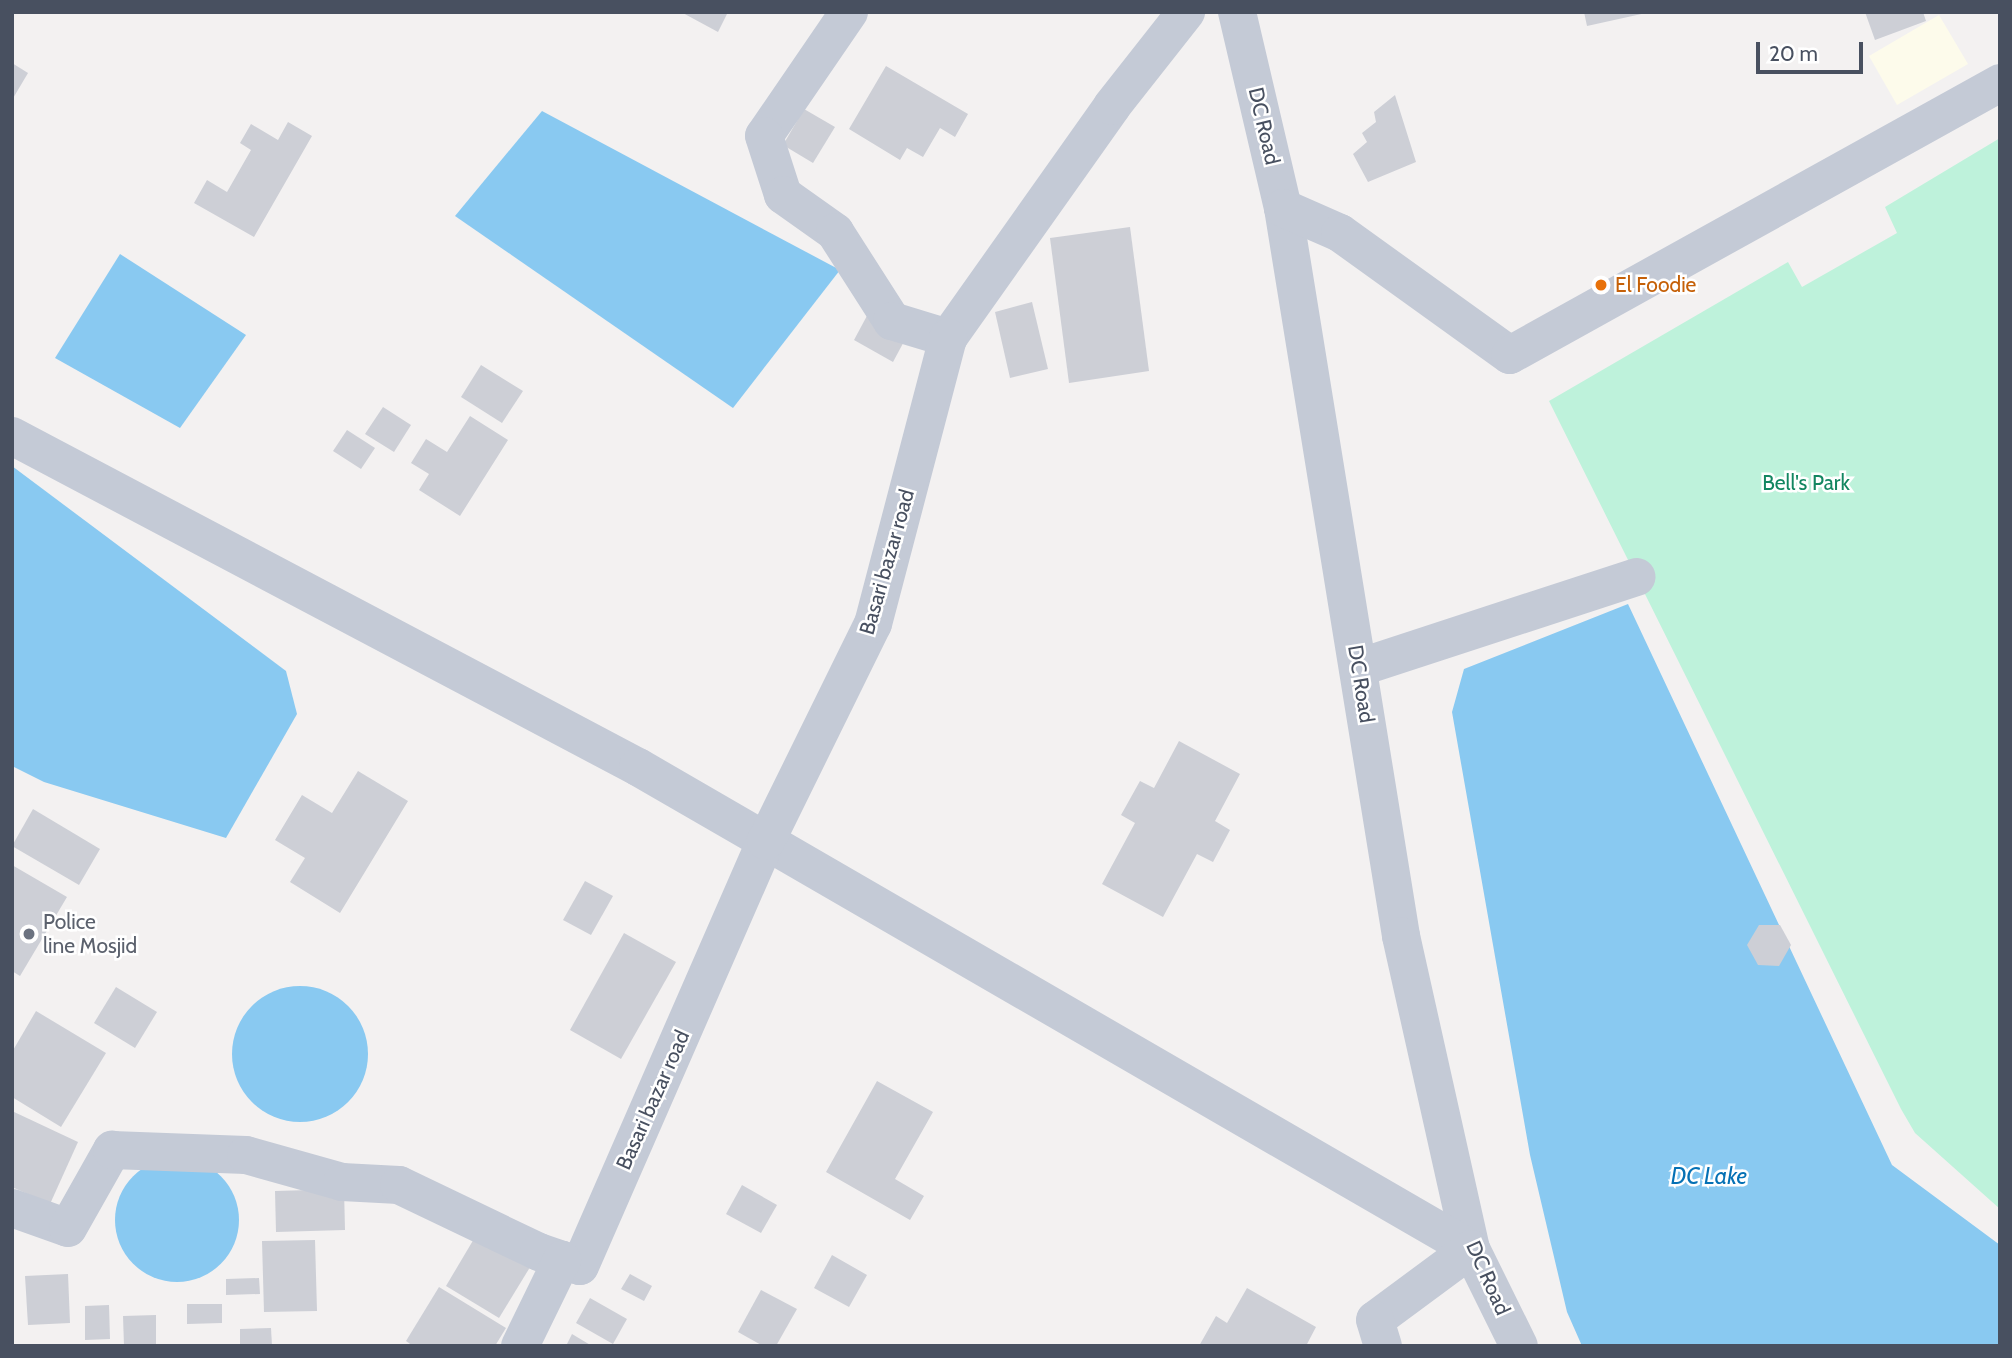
<!DOCTYPE html>
<html>
<head>
<meta charset="utf-8">
<style>
	body { margin:0 }
	#map { position:relative; width:2012px; height:1358px; overflow:hidden; background:#f3f1f1; font-family:Cabin,sans-serif }
	div>[style] { position:absolute }
	.commercial>* { inset:0; background:#fdfbeb }
	.green>* { inset:0; background:#bef2db }
	.water>* { inset:0; background:#89c9f1 }
	.round { border-radius:50% }
	.building>* { inset:0; background:#cdcfd6 }
	.minor>* { height:38px; margin:-19px; padding:0 19px; transform-origin:19px; border-radius:19px; background:#c4cad6 }
	.dots>* { width:19px; height:19px; translate:-50% -50%; box-sizing:border-box; border:4px solid #fff; border-radius:50% }
	span { translate:-50% -50%; white-space:nowrap; text-align:center; line-height:1.15; -webkit-text-stroke:5px #fff; paint-order:stroke }
	.street-label { font-size:21px; color:#485060 }
	.food-label { font-size:21px; color:#c56008 }
	.left { translate:0 -50%; text-align:left }
	.park-label { font-size:21px; color:#138661 }
	.worship-label { font-size:21px; color:#5b616d }
	.water-label { font-size:23px; color:#0571b5; font-style:italic }
	.frame { position:absolute; inset:0; border:14px solid #485060; pointer-events:none }
	.scale { position:absolute; left:1756px; top:42px; width:107px; height:32px; box-sizing:border-box; border:4px solid #485060; border-top:0; padding-left:9px; font-size:21px; line-height:24px; white-space:nowrap; color:#485060; -webkit-text-stroke:5px #fff; paint-order:stroke }
</style>
</head>
<body>
<div id="map">
	<div class="commercial">
		<div style="clip-path:polygon(1939px 15px,1968px 64px,1897px 105px,1869px 56px)"></div>
	</div>
	<div class="green">
		<div style="clip-path:polygon(2000px 138px,2000px 1209px,1915px 1133px,1901px 1109px,1549px 401px,1788px 262px,1802px 287px,1897px 233px,1885px 207px)"></div>
	</div>
	<div class="water">
		<div style="clip-path:polygon(542px 111px,840px 270px,733px 408px,455px 216px)"></div>
		<div style="clip-path:polygon(120px 254px,246px 335px,180px 428px,55px 358px)"></div>
		<div style="clip-path:polygon(12px 466px,286px 671px,297px 714px,226px 838px,44px 782px,12px 766px)"></div>
		<div style="clip-path:polygon(1628px 604px,1892px 1165px,2000px 1245px,2000px 1346px,1582px 1346px,1567px 1312px,1530px 1155px,1452px 712px,1464px 669px)"></div>
		<div class="round" style="left:232px;top:986px;width:136px;height:136px"></div>
		<div class="round" style="left:115px;top:1158px;width:124px;height:124px"></div>
	</div>
	<div class="building">
		<div style="clip-path:polygon(681px 12px,728px 12px,718px 32px)"></div>
		<div style="clip-path:polygon(1584px 12px,1646px 12px,1646px 13px,1587px 26px)"></div>
		<div style="clip-path:polygon(1865px 12px,1923px 12px,1926px 21px,1875px 40px)"></div>
		<div style="clip-path:polygon(12px 63px,28px 73px,12px 100px)"></div>
		<div style="clip-path:polygon(886px 66px,968px 114px,955px 137px,940px 128px,923px 157px,907px 148px,900px 160px,849px 129px)"></div>
		<div style="clip-path:polygon(1395px 95px,1416px 162px,1368px 182px,1353px 154px,1367px 142px,1362px 133px,1376px 122px,1374px 112px)"></div>
		<div style="clip-path:polygon(804px 109px,835px 127px,813px 163px,783px 145px)"></div>
		<div style="clip-path:polygon(288px 122px,312px 136px,254px 237px,194px 203px,207px 180px,227px 192px,251px 150px,240px 143px,251px 124px,278px 140px)"></div>
		<div style="clip-path:polygon(1130px 227px,1149px 371px,1069px 383px,1050px 238px)"></div>
		<div style="clip-path:polygon(1032px 302px,1048px 369px,1010px 378px,995px 312px)"></div>
		<div style="clip-path:polygon(869px 312px,908px 334px,893px 362px,854px 340px)"></div>
		<div style="clip-path:polygon(481px 365px,523px 391px,502px 423px,461px 397px)"></div>
		<div style="clip-path:polygon(383px 407px,411px 425px,394px 452px,365px 434px)"></div>
		<div style="clip-path:polygon(470px 416px,508px 440px,460px 516px,419px 490px,429px 474px,411px 463px,426px 439px,447px 452px)"></div>
		<div style="clip-path:polygon(347px 430px,375px 448px,361px 469px,333px 451px)"></div>
		<div style="clip-path:polygon(1179px 741px,1240px 774px,1215px 821px,1230px 830px,1213px 862px,1197px 854px,1163px 917px,1102px 884px,1135px 823px,1121px 815px,1140px 781px,1154px 788px)"></div>
		<div style="clip-path:polygon(358px 771px,408px 801px,340px 913px,290px 882px,305px 858px,275px 840px,302px 795px,332px 813px)"></div>
		<div style="clip-path:polygon(33px 809px,100px 849px,79px 885px,12px 846px)"></div>
		<div style="clip-path:polygon(12px 865px,67px 897px,20px 976px,12px 971px)"></div>
		<div style="clip-path:polygon(585px 881px,613px 896px,591px 935px,563px 920px)"></div>
		<div style="clip-path:polygon(1759px 925px,1780px 925px,1791px 945px,1779px 966px,1758px 965px,1747px 945px)"></div>
		<div style="clip-path:polygon(624px 933px,676px 962px,621px 1059px,570px 1030px)"></div>
		<div style="clip-path:polygon(116px 987px,157px 1012px,135px 1048px,94px 1023px)"></div>
		<div style="clip-path:polygon(36px 1011px,106px 1053px,61px 1127px,12px 1097px,12px 1052px)"></div>
		<div style="clip-path:polygon(877px 1081px,933px 1112px,895px 1179px,924px 1196px,910px 1220px,826px 1172px)"></div>
		<div style="clip-path:polygon(12px 1111px,78px 1142px,50px 1204px,12px 1187px)"></div>
		<div style="clip-path:polygon(742px 1185px,777px 1205px,761px 1233px,726px 1214px)"></div>
		<div style="clip-path:polygon(344px 1189px,345px 1230px,276px 1232px,275px 1191px)"></div>
		<div style="clip-path:polygon(481px 1227px,535px 1259px,499px 1318px,446px 1286px)"></div>
		<div style="clip-path:polygon(315px 1240px,317px 1311px,264px 1312px,262px 1241px)"></div>
		<div style="clip-path:polygon(832px 1255px,867px 1275px,849px 1307px,814px 1288px)"></div>
		<div style="clip-path:polygon(68px 1274px,70px 1323px,28px 1325px,25px 1276px)"></div>
		<div style="clip-path:polygon(630px 1274px,652px 1286px,644px 1301px,621px 1289px)"></div>
		<div style="clip-path:polygon(259px 1278px,260px 1294px,226px 1295px,226px 1279px)"></div>
		<div style="clip-path:polygon(439px 1287px,506px 1328px,495px 1346px,413px 1346px,406px 1341px)"></div>
		<div style="clip-path:polygon(1247px 1288px,1316px 1327px,1306px 1346px,1199px 1346px,1216px 1316px,1227px 1323px)"></div>
		<div style="clip-path:polygon(761px 1290px,797px 1309px,776px 1346px,763px 1346px,738px 1332px)"></div>
		<div style="clip-path:polygon(590px 1298px,627px 1319px,613px 1344px,576px 1323px)"></div>
		<div style="clip-path:polygon(187px 1304px,222px 1304px,222px 1323px,187px 1324px)"></div>
		<div style="clip-path:polygon(109px 1305px,110px 1339px,85px 1340px,85px 1306px)"></div>
		<div style="clip-path:polygon(156px 1315px,156px 1346px,124px 1346px,123px 1316px)"></div>
		<div style="clip-path:polygon(271px 1328px,272px 1346px,240px 1346px,240px 1329px)"></div>
		<div style="clip-path:polygon(572px 1334px,592px 1346px,566px 1346px)"></div>
	</div>
	<div class="minor">
		<div style="left:849px;top:12px;width:150px;rotate:124.4deg"></div>
		<div style="left:764px;top:136px;width:62px;rotate:72.1deg"></div>
		<div style="left:783px;top:195px;width:64px;rotate:35.4deg"></div>
		<div style="left:835px;top:232px;width:106px;rotate:57.4deg"></div>
		<div style="left:892px;top:321px;width:59px;rotate:16.9deg"></div>
		<div style="left:948px;top:338px;width:284px;rotate:-54.7deg"></div>
		<div style="left:1112px;top:106px;width:120px;rotate:-51.8deg"></div>
		<div style="left:1237px;top:12px;width:201px;rotate:76.8deg"></div>
		<div style="left:1283px;top:208px;width:738px;rotate:80.79deg"></div>
		<div style="left:1401px;top:936px;width:321px;rotate:77.4deg"></div>
		<div style="left:1471px;top:1249px;width:108px;rotate:63.7deg"></div>
		<div style="left:1283px;top:208px;width:62px;rotate:23.7deg"></div>
		<div style="left:1340px;top:233px;width:209px;rotate:35.7deg"></div>
		<div style="left:1510px;top:355px;width:560px;rotate:-29.03deg"></div>
		<div style="left:12px;top:436px;width:708px;rotate:27.87deg"></div>
		<div style="left:638px;top:767px;width:962px;rotate:30.06deg"></div>
		<div style="left:1471px;top:1249px;width:119px;rotate:143.5deg"></div>
		<div style="left:1375px;top:1320px;width:27px;rotate:73deg"></div>
		<div style="left:1358px;top:668px;width:293px;rotate:-18.1deg"></div>
		<div style="left:12px;top:1208px;width:59px;rotate:19.7deg"></div>
		<div style="left:68px;top:1228px;width:90px;rotate:-60.6deg"></div>
		<div style="left:112px;top:1150px;width:134px;rotate:2.1deg"></div>
		<div style="left:246px;top:1155px;width:100px;rotate:15.7deg"></div>
		<div style="left:342px;top:1182px;width:57px;rotate:3deg"></div>
		<div style="left:399px;top:1185px;width:155px;rotate:25.6deg"></div>
		<div style="left:539px;top:1252px;width:43px;rotate:18.9deg"></div>
		<div style="left:580px;top:1266px;width:464px;rotate:-66.4deg"></div>
		<div style="left:766px;top:841px;width:242px;rotate:-63.8deg"></div>
		<div style="left:873px;top:624px;width:296px;rotate:-75.3deg"></div>
		<div style="left:520px;top:1346px;width:96px;rotate:-64deg"></div>
	</div>
	<div class="dots">
		<div style="left:1601px;top:285px;background:#e8710a"></div>
		<div style="left:29px;top:934px;background:#6b7280"></div>
	</div>
	<div class="street-label">
		<span style="left:1264px;top:126px;rotate:77deg">DC Road</span>
		<span style="left:887px;top:562px;rotate:-74deg">Basari bazar road</span>
		<span style="left:1361px;top:684px;rotate:81deg">DC Road</span>
		<span style="left:653px;top:1100px;rotate:-66deg">Basari bazar road</span>
		<span style="left:1488px;top:1278px;rotate:66deg">DC Road</span>
	</div>
	<div class="food-label">
		<span class="left" style="left:1615px;top:285px">El Foodie</span>
	</div>
	<div class="park-label">
		<span style="left:1806px;top:483px">Bell's Park</span>
	</div>
	<div class="worship-label">
		<span class="left" style="left:43px;top:934px">Police<br>line Mosjid</span>
	</div>
	<div class="water-label">
		<span style="left:1709px;top:1176px">DC Lake</span>
	</div>
	<div class="frame"></div>
	<div class="scale">20 m</div>
</div>
</body>
</html>
